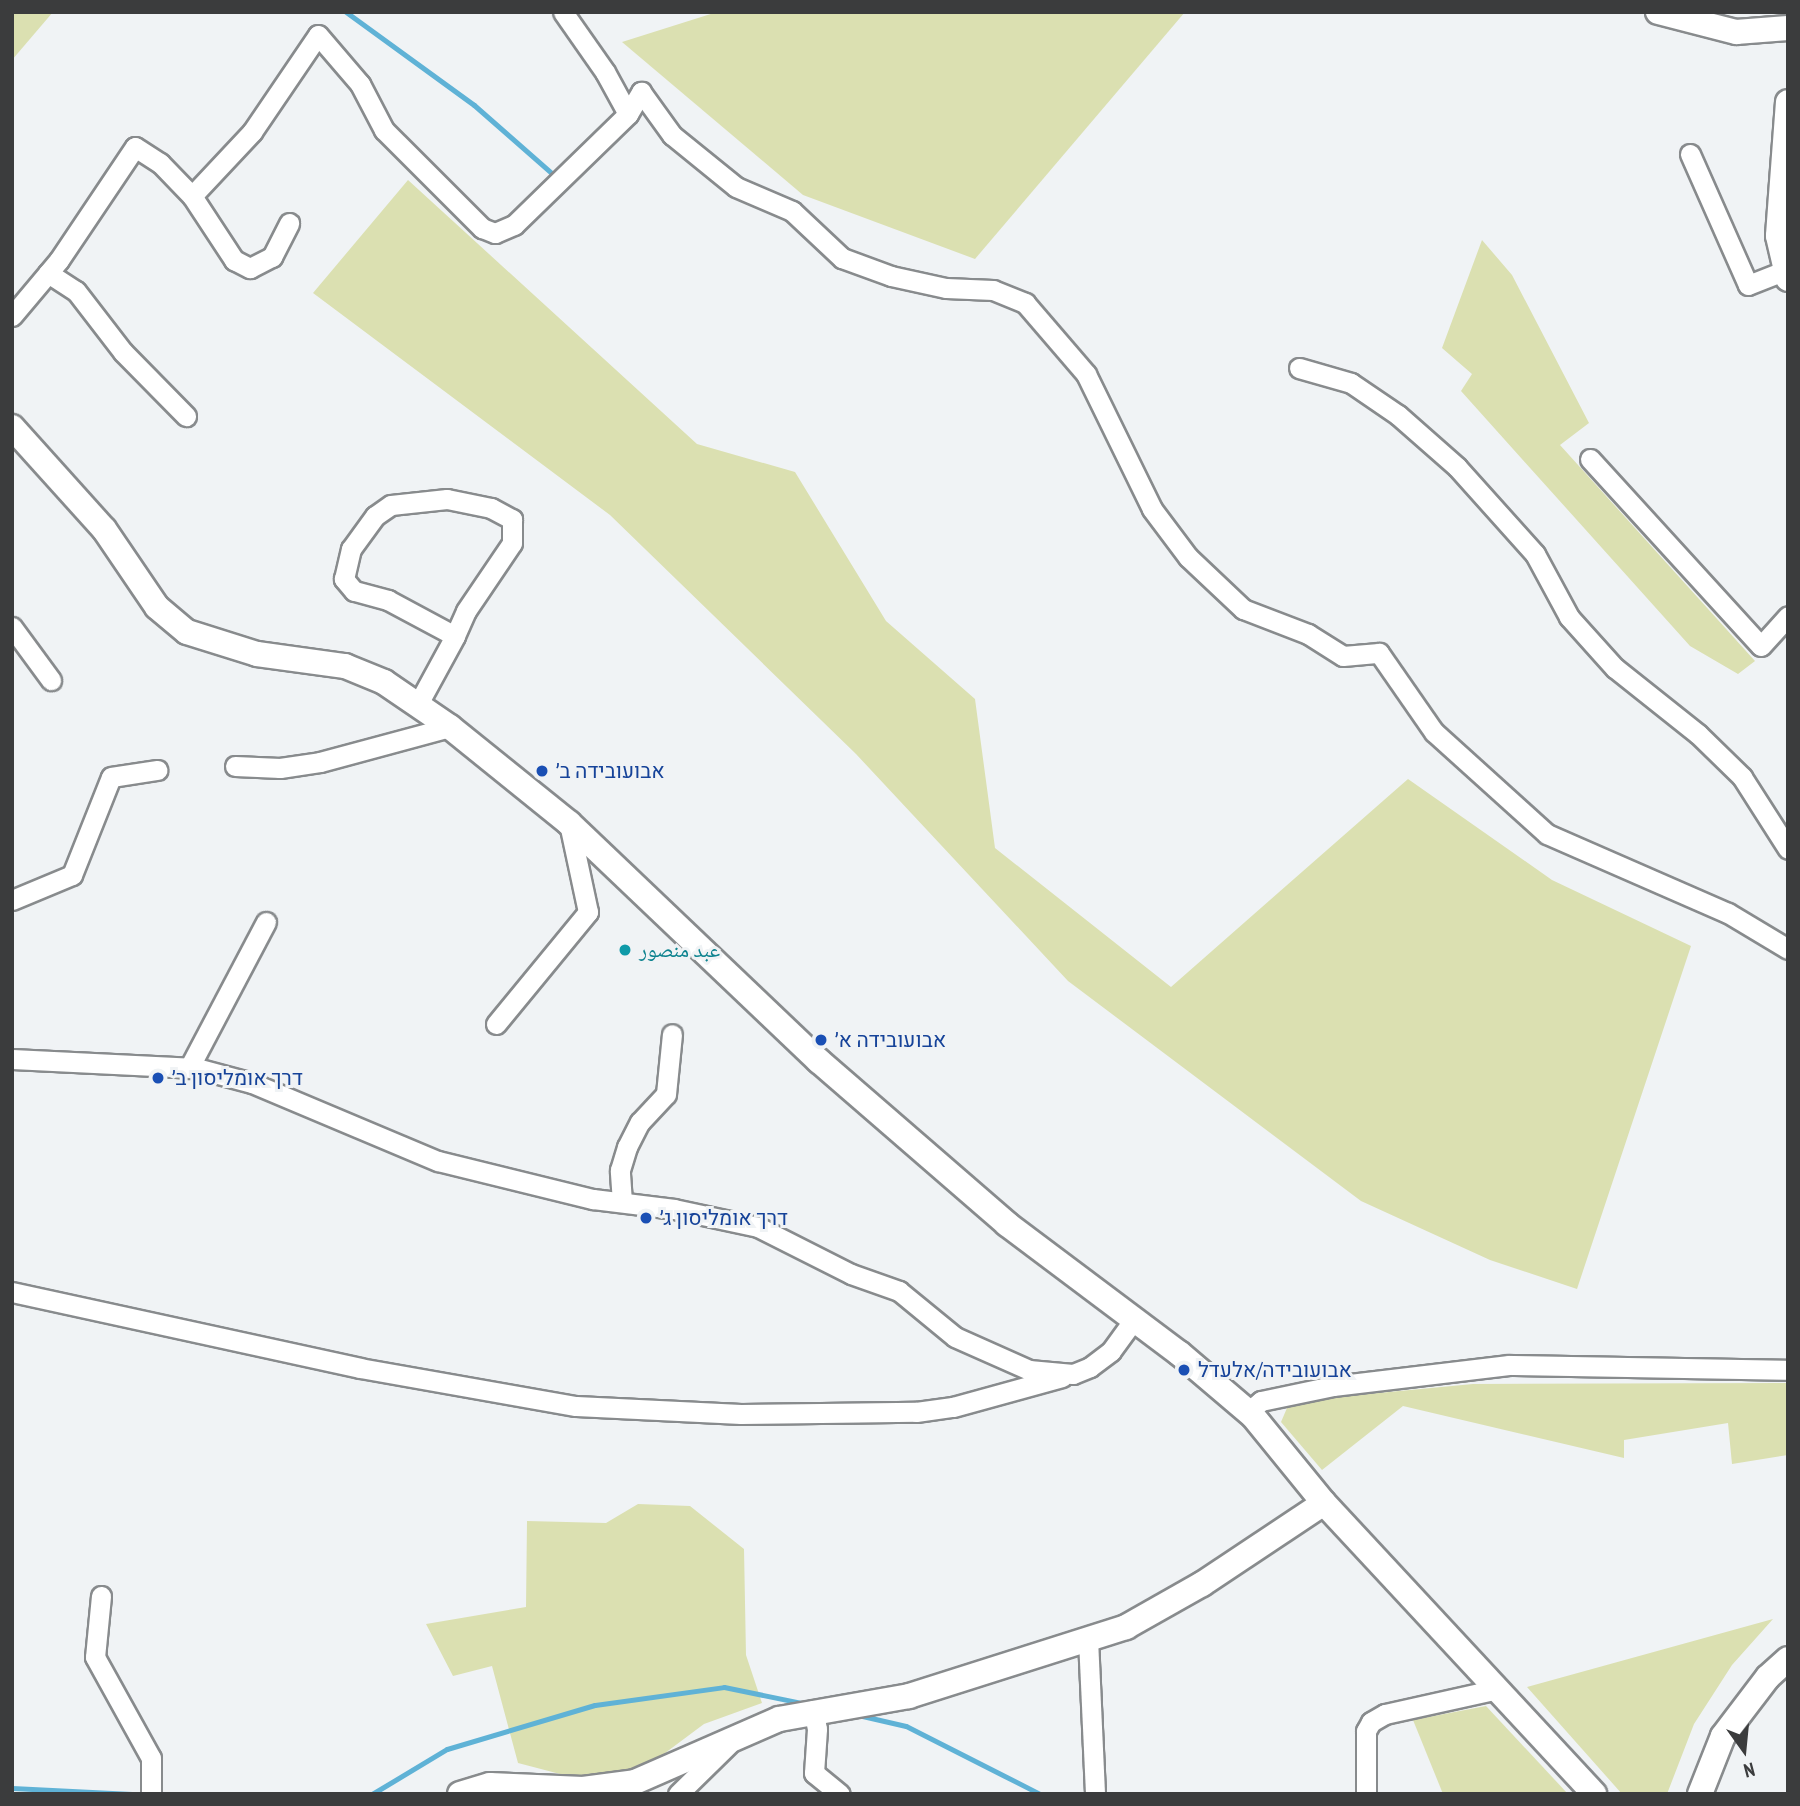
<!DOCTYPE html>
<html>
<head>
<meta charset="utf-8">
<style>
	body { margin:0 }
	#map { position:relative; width:1800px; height:1806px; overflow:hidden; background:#f0f3f5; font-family:"PT Sans Narrow","Noto Naskh Arabic",Heebo,sans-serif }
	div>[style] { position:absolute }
	.green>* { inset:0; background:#dbe0b1 }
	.stream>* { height:5px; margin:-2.5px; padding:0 2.5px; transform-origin:2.5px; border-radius:2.5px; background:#5fb2d6 }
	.roads { filter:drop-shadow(2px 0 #888b8d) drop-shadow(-2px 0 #888b8d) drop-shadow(0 2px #888b8d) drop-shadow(0 -2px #888b8d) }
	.minor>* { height:19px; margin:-9.5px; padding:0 9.5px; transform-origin:9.5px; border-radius:9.5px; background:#fff }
	.tertiary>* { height:24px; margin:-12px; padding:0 12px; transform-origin:12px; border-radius:12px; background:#fff }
	.dots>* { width:19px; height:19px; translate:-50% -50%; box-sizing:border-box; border:4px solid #f0f3f5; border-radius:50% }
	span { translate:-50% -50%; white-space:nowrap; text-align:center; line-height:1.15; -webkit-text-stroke:6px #f0f3f5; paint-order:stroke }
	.transit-label { font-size:21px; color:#164399 }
	.left { translate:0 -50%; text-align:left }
	.culture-label { font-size:21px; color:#0d838f }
	.frame { position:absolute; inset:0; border:14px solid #3b3c3d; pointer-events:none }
	.north { position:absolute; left:1709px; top:1715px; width:70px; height:70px; -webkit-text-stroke:5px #f0f3f5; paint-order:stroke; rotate:165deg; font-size:19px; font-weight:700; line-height:28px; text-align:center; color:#3b3c3d }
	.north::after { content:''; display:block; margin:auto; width:24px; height:32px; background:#3b3c3d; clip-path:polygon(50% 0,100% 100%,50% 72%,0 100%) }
</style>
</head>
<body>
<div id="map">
	<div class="green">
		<div style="clip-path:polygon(12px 12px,53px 12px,12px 60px)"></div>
		<div style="clip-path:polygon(717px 12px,1185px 12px,975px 259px,803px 195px,622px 42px)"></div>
		<div style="clip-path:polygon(408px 180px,697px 444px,795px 472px,886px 621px,975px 699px,995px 848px,1171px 987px,1408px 779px,1552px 880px,1691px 946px,1577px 1289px,1490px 1260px,1361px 1201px,1068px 981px,856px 754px,610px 515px,313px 293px)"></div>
		<div style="clip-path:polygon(1482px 240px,1512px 275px,1589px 423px,1560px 445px,1755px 661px,1738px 674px,1690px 646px,1461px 391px,1472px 374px,1442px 348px)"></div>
		<div style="clip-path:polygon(1788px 1383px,1788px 1455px,1732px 1464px,1728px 1423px,1624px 1440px,1624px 1458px,1403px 1406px,1322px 1470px,1281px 1422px,1287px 1408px,1326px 1398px,1473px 1384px)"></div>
		<div style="clip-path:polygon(638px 1504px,690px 1506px,744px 1549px,746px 1655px,762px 1703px,704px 1724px,645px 1768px,583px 1780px,518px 1763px,492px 1666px,453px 1676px,426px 1624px,526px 1607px,527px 1521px,606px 1523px)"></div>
		<div style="clip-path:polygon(1773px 1619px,1732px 1665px,1694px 1724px,1667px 1794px,1622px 1794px,1527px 1687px)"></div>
		<div style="clip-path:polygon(1486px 1706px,1568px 1794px,1443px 1794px,1413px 1720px)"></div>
	</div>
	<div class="stream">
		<div style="left:346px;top:12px;width:158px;rotate:36deg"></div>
		<div style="left:474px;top:105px;width:109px;rotate:41.3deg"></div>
		<div style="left:858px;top:1715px;width:49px;rotate:12.9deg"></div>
		<div style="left:906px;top:1726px;width:150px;rotate:26.9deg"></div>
		<div style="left:12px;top:1788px;width:120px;rotate:2.9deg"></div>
		<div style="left:372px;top:1794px;width:87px;rotate:-31deg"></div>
		<div style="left:447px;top:1749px;width:154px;rotate:-16.6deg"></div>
		<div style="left:595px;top:1705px;width:130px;rotate:-7.9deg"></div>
		<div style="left:724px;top:1687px;width:85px;rotate:11.6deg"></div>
	</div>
	<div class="roads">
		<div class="minor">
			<div style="left:628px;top:114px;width:26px;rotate:-59deg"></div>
			<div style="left:641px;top:92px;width:53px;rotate:54.2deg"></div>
			<div style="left:672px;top:135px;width:82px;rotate:39.1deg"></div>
			<div style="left:736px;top:187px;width:61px;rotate:23.2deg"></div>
			<div style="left:792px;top:211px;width:69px;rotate:43.2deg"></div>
			<div style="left:842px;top:258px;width:52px;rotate:20.2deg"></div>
			<div style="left:891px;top:276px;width:56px;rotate:12.3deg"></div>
			<div style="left:946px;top:288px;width:47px;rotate:2.4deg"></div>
			<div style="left:993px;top:290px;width:35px;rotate:22deg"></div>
			<div style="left:1025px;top:303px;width:94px;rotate:49.3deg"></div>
			<div style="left:1086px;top:374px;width:150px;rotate:63.9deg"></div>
			<div style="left:1152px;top:509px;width:60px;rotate:53.1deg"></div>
			<div style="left:1188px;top:557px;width:76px;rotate:43.4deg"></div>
			<div style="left:1243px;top:609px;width:70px;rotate:21deg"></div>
			<div style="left:1308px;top:634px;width:41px;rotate:32.2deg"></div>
			<div style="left:1343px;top:656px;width:36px;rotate:-5deg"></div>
			<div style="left:1379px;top:653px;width:96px;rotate:55.2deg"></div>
			<div style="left:1434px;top:732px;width:152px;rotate:42.1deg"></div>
			<div style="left:1547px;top:834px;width:197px;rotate:23.6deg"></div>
			<div style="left:1728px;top:913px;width:70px;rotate:31deg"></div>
			<div style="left:1690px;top:154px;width:143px;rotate:66.1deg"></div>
			<div style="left:1748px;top:285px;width:41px;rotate:-21.5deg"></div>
			<div style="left:192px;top:196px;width:88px;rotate:-46.8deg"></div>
			<div style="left:252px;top:132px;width:117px;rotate:-55.8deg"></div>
			<div style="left:318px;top:35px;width:65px;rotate:49.4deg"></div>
			<div style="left:360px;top:84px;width:52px;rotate:62.4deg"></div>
			<div style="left:384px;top:130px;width:139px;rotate:45deg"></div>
			<div style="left:482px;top:228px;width:14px;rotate:21deg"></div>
			<div style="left:495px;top:233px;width:21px;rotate:-23deg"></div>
			<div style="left:514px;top:225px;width:159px;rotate:-44.2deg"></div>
			<div style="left:628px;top:114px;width:48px;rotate:-118.7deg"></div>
			<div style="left:605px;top:72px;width:73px;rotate:-125deg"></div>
			<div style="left:48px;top:273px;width:33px;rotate:33deg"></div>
			<div style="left:76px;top:291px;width:77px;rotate:52.4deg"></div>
			<div style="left:123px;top:352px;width:90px;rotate:45.5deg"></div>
			<div style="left:12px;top:316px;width:73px;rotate:-50deg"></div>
			<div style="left:59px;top:260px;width:136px;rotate:-56.1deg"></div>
			<div style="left:135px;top:147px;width:30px;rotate:33deg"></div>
			<div style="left:160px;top:163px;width:46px;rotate:45.9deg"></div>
			<div style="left:192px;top:196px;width:77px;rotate:56.7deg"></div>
			<div style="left:234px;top:260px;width:18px;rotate:27deg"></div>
			<div style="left:250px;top:268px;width:25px;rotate:-27deg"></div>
			<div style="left:272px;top:257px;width:38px;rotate:-63deg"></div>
			<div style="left:1299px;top:368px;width:54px;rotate:16.1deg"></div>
			<div style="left:1351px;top:383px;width:57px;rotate:34.2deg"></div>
			<div style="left:1398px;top:415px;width:79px;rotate:41.4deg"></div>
			<div style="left:1457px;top:467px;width:117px;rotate:48.1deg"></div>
			<div style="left:1535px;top:554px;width:72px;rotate:61.6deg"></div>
			<div style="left:1569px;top:617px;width:69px;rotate:48deg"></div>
			<div style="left:1615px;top:668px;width:106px;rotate:38.5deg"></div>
			<div style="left:1698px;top:734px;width:62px;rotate:44.3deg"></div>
			<div style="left:1742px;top:777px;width:85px;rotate:57.4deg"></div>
			<div style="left:1590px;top:459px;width:253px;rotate:47.6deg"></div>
			<div style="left:1761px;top:646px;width:40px;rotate:-48deg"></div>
			<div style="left:12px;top:627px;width:66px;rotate:53.7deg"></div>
			<div style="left:418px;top:704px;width:77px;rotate:-61.4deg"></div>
			<div style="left:455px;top:636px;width:76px;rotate:-151.8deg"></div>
			<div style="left:388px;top:600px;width:35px;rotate:-165deg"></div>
			<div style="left:354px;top:591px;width:16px;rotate:-130deg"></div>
			<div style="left:344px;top:579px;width:31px;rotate:-77deg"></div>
			<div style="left:351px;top:549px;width:41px;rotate:-54deg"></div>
			<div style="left:375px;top:516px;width:19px;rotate:-35deg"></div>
			<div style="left:391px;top:505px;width:56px;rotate:-6.1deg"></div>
			<div style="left:447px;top:499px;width:45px;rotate:11.6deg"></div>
			<div style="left:491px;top:508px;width:24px;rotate:28deg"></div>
			<div style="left:512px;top:519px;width:24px;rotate:90deg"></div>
			<div style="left:512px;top:543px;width:82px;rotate:124.1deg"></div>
			<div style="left:466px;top:611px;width:27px;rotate:114deg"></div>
			<div style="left:235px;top:766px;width:45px;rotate:2.5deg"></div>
			<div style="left:280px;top:768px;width:40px;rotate:-8.5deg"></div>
			<div style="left:320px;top:762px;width:135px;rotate:-15.1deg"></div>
			<div style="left:12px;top:900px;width:65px;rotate:-22.6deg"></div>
			<div style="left:72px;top:875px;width:105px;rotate:-68.3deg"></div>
			<div style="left:111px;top:777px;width:47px;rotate:-8.7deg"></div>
			<div style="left:496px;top:1024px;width:145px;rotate:-50.6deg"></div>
			<div style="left:588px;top:912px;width:91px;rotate:-102.1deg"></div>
			<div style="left:12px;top:1059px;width:184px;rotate:2.8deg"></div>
			<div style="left:196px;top:1068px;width:58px;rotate:15deg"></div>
			<div style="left:252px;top:1083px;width:202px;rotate:22.8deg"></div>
			<div style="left:438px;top:1161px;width:160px;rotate:13.8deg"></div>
			<div style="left:593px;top:1199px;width:82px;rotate:7deg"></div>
			<div style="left:674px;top:1209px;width:86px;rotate:12.1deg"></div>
			<div style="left:758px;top:1227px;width:104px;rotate:26.8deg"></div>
			<div style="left:851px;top:1274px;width:51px;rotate:19.5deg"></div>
			<div style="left:899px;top:1291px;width:72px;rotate:39.4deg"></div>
			<div style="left:955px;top:1337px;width:81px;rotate:24deg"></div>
			<div style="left:1029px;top:1370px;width:44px;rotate:5.2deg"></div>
			<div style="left:1073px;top:1374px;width:18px;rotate:-22deg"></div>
			<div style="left:1090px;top:1367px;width:26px;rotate:-37deg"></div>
			<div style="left:1111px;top:1351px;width:41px;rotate:-54deg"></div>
			<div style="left:189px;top:1068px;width:165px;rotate:-62.2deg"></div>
			<div style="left:622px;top:1202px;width:32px;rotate:-94deg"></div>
			<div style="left:620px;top:1170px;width:24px;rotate:-73deg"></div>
			<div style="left:627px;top:1147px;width:28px;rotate:-63deg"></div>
			<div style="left:640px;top:1122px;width:38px;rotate:-47deg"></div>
			<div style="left:666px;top:1094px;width:60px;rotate:-84.3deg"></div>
			<div style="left:12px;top:1292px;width:356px;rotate:12.3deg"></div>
			<div style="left:360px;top:1368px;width:219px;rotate:10deg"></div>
			<div style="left:576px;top:1406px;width:165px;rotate:2.8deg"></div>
			<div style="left:741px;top:1414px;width:175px;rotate:-0.7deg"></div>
			<div style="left:916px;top:1412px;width:37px;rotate:-8deg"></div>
			<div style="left:953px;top:1407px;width:113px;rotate:-15.4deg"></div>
			<div style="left:1248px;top:1412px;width:17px;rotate:-40deg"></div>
			<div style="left:1261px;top:1401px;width:74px;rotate:-11.8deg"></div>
			<div style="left:1333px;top:1386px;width:177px;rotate:-6.8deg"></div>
			<div style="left:1509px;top:1365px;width:279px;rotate:1deg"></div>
			<div style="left:101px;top:1596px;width:61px;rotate:95.6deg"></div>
			<div style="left:95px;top:1657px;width:115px;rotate:61deg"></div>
			<div style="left:151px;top:1758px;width:36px;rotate:90deg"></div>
			<div style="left:1088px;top:1639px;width:155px;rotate:87.4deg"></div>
			<div style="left:813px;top:1710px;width:19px;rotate:78deg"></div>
			<div style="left:817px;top:1729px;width:44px;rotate:93.9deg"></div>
			<div style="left:814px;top:1773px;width:33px;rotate:39deg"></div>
			<div style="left:678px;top:1794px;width:71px;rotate:-44.4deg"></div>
			<div style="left:1366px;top:1794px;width:63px;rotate:-90deg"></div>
			<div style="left:1366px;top:1731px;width:10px;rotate:-61deg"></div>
			<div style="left:1371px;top:1722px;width:16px;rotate:-30deg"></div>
			<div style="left:1385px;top:1714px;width:116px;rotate:-12.5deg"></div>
		</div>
		<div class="tertiary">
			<div style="left:1658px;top:12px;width:81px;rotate:14.4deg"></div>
			<div style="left:1736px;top:32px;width:52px;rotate:-4.4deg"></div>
			<div style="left:1788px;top:102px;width:134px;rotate:94.3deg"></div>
			<div style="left:1778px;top:236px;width:44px;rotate:76.9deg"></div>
			<div style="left:12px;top:427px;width:137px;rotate:48deg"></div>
			<div style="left:104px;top:529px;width:94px;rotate:55.8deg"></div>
			<div style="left:157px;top:607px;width:39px;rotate:40deg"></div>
			<div style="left:187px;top:632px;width:73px;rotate:17.4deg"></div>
			<div style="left:257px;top:654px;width:89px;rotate:7.8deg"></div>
			<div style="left:345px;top:666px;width:42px;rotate:22.3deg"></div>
			<div style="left:384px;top:682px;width:80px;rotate:34.3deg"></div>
			<div style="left:450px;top:727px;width:153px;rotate:38.9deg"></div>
			<div style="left:569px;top:823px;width:345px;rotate:43.6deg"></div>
			<div style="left:819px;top:1061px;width:249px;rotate:40.9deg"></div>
			<div style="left:1007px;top:1224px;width:215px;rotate:36.9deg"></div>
			<div style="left:1179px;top:1353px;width:97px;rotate:40.4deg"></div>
			<div style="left:1253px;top:1416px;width:112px;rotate:50.8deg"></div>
			<div style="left:1324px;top:1503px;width:397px;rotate:47.1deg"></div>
			<div style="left:460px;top:1794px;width:31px;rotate:-17deg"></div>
			<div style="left:490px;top:1785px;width:93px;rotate:2.5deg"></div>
			<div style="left:583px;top:1789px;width:52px;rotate:-7.7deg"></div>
			<div style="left:635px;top:1782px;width:157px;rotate:-23.6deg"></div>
			<div style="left:779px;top:1719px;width:132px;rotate:-10deg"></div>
			<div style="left:909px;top:1696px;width:228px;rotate:-17.6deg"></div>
			<div style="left:1126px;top:1627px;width:87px;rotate:-29.5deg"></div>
			<div style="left:1202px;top:1584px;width:146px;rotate:-33.6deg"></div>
			<div style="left:1700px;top:1794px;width:62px;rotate:-68.4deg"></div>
			<div style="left:1723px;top:1736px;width:74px;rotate:-52.7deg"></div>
			<div style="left:1768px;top:1677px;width:27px;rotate:-42deg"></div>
		</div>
	</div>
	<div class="dots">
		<div style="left:542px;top:771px;background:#1a4fb4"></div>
		<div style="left:625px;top:950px;background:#0f9aa8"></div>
		<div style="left:821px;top:1040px;background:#1a4fb4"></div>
		<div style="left:158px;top:1078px;background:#1a4fb4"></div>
		<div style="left:646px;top:1218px;background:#1a4fb4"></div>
		<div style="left:1184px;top:1370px;background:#1a4fb4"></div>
	</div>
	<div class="transit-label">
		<span class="left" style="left:556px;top:771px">אבועובידה ב׳</span>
		<span class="left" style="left:835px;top:1040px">אבועובידה א׳</span>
		<span class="left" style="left:172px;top:1078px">דרך אומליסון ב׳</span>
		<span class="left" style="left:660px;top:1218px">דרך אומליסון ג׳</span>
		<span class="left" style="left:1198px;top:1370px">אבועובידה/אלעדל</span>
	</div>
	<div class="culture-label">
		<span class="left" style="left:639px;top:950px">عبد منصور</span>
	</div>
	<div class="frame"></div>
	<div class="north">N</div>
</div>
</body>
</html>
